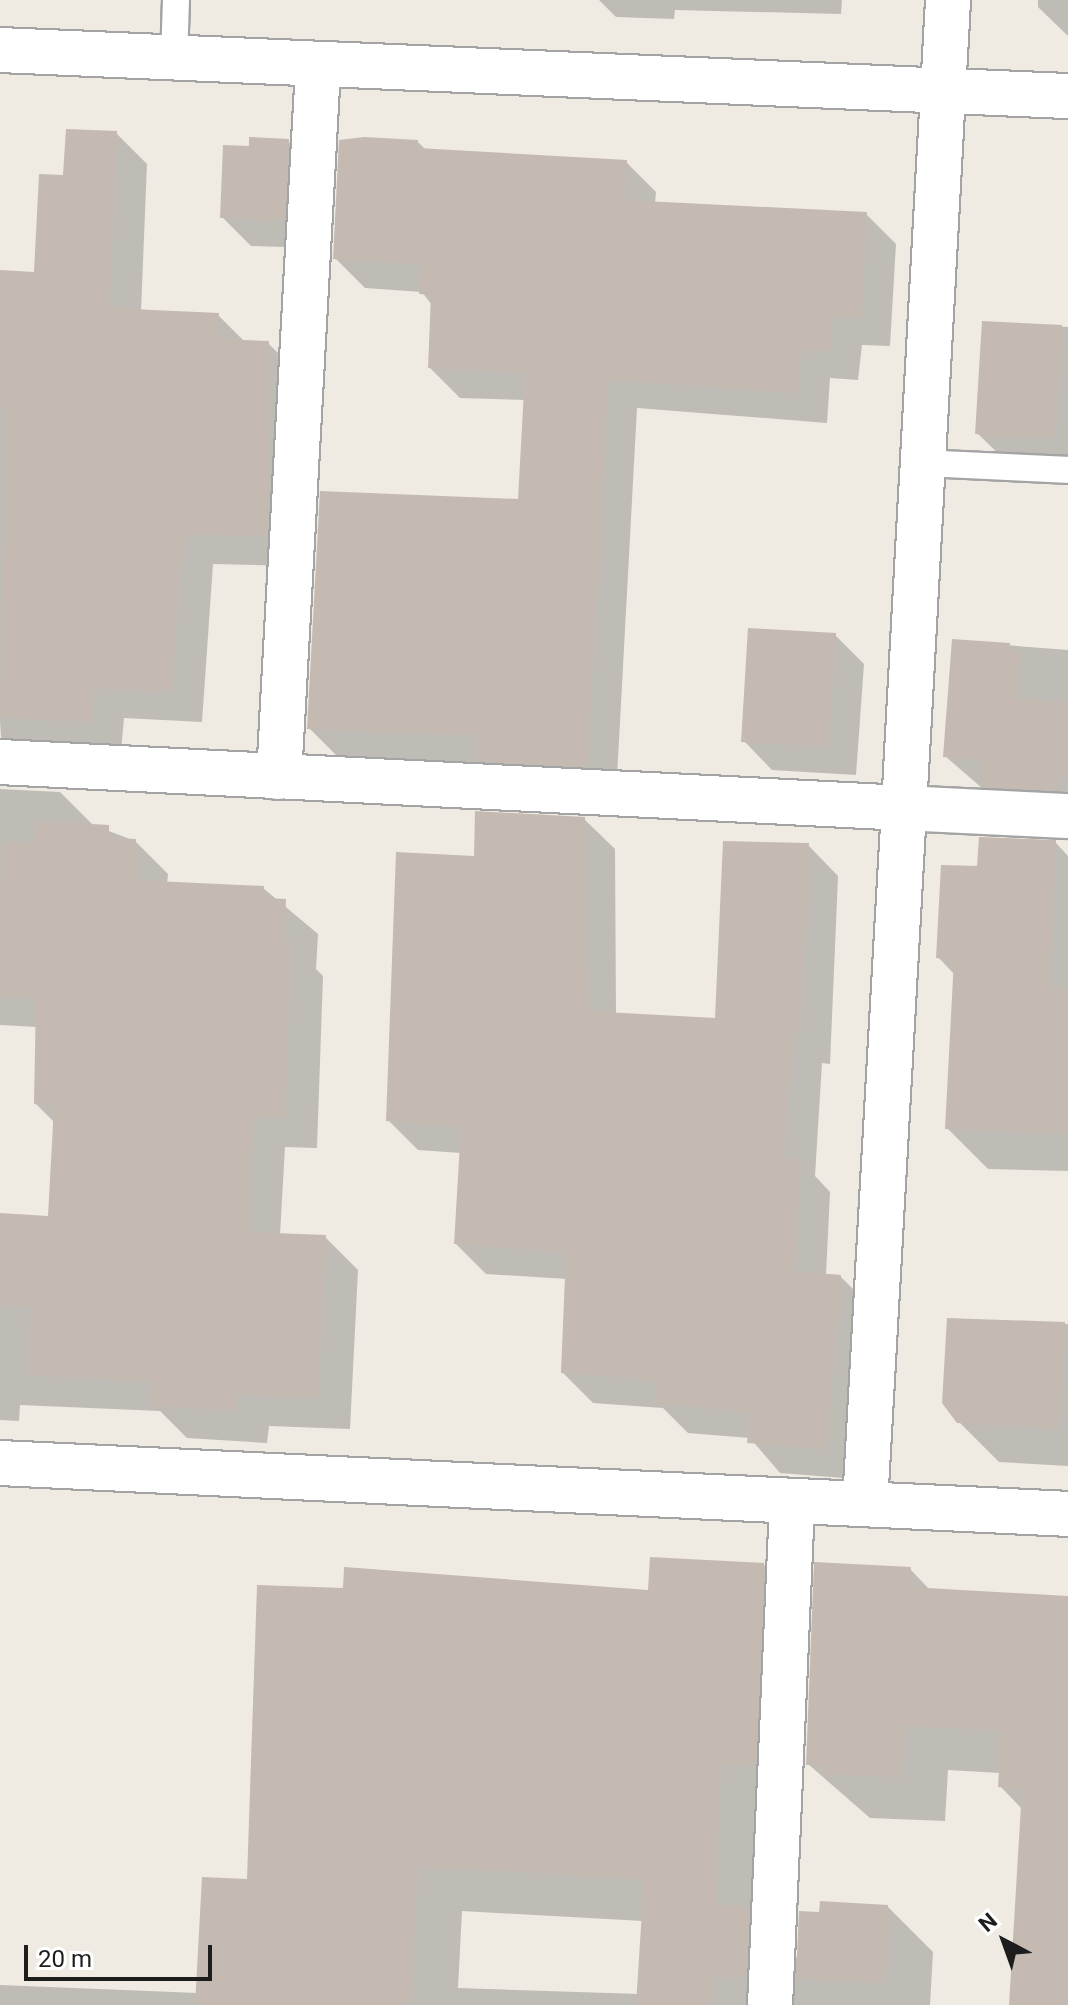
<!DOCTYPE html>
<html>
<head>
<meta charset="utf-8">
<style>
	body { margin:0 }
	#map { position:relative; width:1068px; height:2005px; overflow:hidden; background:#efebe3; font-family:Roboto,sans-serif }
	div>[style] { position:absolute }
	.shadow>* { inset:0; background:#0003 }
	.building>* { inset:0; background:#c4bab2 }
	.roads { filter:drop-shadow(2px 0 #a4a4a4) drop-shadow(-2px 0 #a4a4a4) drop-shadow(0 2px #a4a4a4) drop-shadow(0 -2px #a4a4a4) }
	.service>* { height:26px; margin:-13px; padding:0 13px; transform-origin:13px; border-radius:13px; background:#fff }
	.minor>* { height:44px; margin:-22px; padding:0 22px; transform-origin:22px; border-radius:22px; background:#fff }
	.tertiary>* { height:44px; margin:-22px; padding:0 22px; transform-origin:22px; border-radius:22px; background:#fff }
	span { translate:-50% -50%; white-space:nowrap; text-align:center; line-height:1.15; -webkit-text-stroke:8px #fff; paint-order:stroke }
	.north { position:absolute; left:964px; top:1901px; width:80px; height:80px; -webkit-text-stroke:6px #fff; paint-order:stroke; rotate:319deg; font-size:22px; font-weight:700; line-height:32px; text-align:center; color:#1d1d1d }
	.north::after { content:''; display:block; margin:auto; width:28px; height:36px; background:#1d1d1d; clip-path:polygon(50% 0,100% 100%,50% 72%,0 100%) }
	.scale { position:absolute; left:24px; top:1945px; width:188px; height:36px; box-sizing:border-box; border:4px solid #1d1d1d; border-top:0; padding-left:10px; font-size:24px; line-height:28px; white-space:nowrap; color:#1d1d1d; -webkit-text-stroke:6px #fff; paint-order:stroke }
</style>
</head>
<body>
<div id="map">
	<div class="shadow">
		<div style="clip-path:polygon(599px 0,842px 0,841px 14px,675px 10px,674px 19px,616px 17px)"></div>
		<div style="clip-path:polygon(1038px 0,1068px 0,1068px 36px,1038px 7px)"></div>
		<div style="clip-path:polygon(116px 133px,147px 164px,141px 311px,218px 315px,245px 342px,268px 343px,299px 374px,297px 566px,213px 564px,202px 722px,124px 718px,121px 752px,32px 768px,1px 737px,0 720px,0 272px,36px 274px,65px 177px)"></div>
		<div style="clip-path:polygon(288px 141px,317px 170px,313px 248px,251px 246px,222px 217px,252px 148px)"></div>
		<div style="clip-path:polygon(418px 142px,426px 150px,626px 162px,656px 192px,655px 203px,866px 214px,896px 244px,890px 346px,862px 345px,858px 380px,830px 378px,827px 423px,637px 408px,616px 796px,509px 791px,482px 763px,339px 758px,309px 728px,520px 501px,526px 400px,460px 398px,430px 368px,432px 305px,422px 292px,365px 288px,335px 258px)"></div>
		<div style="clip-path:polygon(984px 323px,1068px 327px,1068px 463px,1006px 461px,977px 433px)"></div>
		<div style="clip-path:polygon(835px 635px,864px 664px,856px 775px,772px 770px,744px 741px)"></div>
		<div style="clip-path:polygon(954px 641px,1068px 650px,1068px 817px,1013px 815px,945px 756px)"></div>
		<div style="clip-path:polygon(0 789px,60px 792px,93px 825px,135px 841px,168px 874px,167px 884px,263px 888px,318px 934px,316px 969px,323px 976px,317px 1148px,285px 1147px,280px 1235px,325px 1237px,358px 1270px,350px 1429px,269px 1426px,267px 1443px,187px 1438px,160px 1411px,20px 1405px,19px 1421px,0 1420px,0 1215px,50px 1218px,55px 1123px,36px 1104px,37px 1027px,0 1025px)"></div>
		<div style="clip-path:polygon(584px 819px,615px 849px,616px 1015px,717px 1020px,808px 845px,838px 876px,830px 1064px,822px 1063px,815px 1176px,830px 1192px,826px 1275px,840px 1276px,871px 1307px,856px 1479px,780px 1473px,750px 1438px,688px 1433px,663px 1408px,593px 1403px,563px 1373px,567px 1279px,486px 1274px,456px 1244px,461px 1153px,418px 1150px,388px 1120px,476px 858px)"></div>
		<div style="clip-path:polygon(1055px 842px,1068px 856px,1068px 1171px,988px 1169px,947px 1128px,955px 975px,938px 957px,979px 869px)"></div>
		<div style="clip-path:polygon(949px 1320px,1068px 1324px,1068px 1466px,999px 1462px,958px 1421px)"></div>
		<div style="clip-path:polygon(evenodd,764px 1565px,809px 1610px,761px 1922px,798px 1959px,821px 1914px,887px 1906px,933px 1952px,930px 2005px,0 2005px,0 1985px,198px 1993px,249px 1881px,650px 1592px,764px 1565px,462px 1911px,643px 1921px,639px 1994px,458px 1988px,462px 1911px)"></div>
		<div style="clip-path:polygon(910px 1569px,930px 1590px,1068px 1598px,1068px 2005px,1011px 2005px,1023px 1810px,1000px 1786px,1000px 1773px,948px 1770px,945px 1821px,870px 1818px,808px 1764px)"></div>
	</div>
	<div class="building">
		<div style="clip-path:polygon(66px 129px,117px 131px,109px 308px,219px 313px,218px 339px,269px 341px,267px 536px,183px 534px,171px 692px,93px 688px,91px 722px,0 717px,8px 406px,0 406px,0 270px,34px 272px,39px 174px,63px 175px)"></div>
		<div style="clip-path:polygon(249px 137px,289px 139px,285px 220px,220px 218px,223px 145px,249px 146px)"></div>
		<div style="clip-path:polygon(364px 137px,418px 140px,418px 148px,627px 160px,624px 200px,867px 212px,861px 317px,832px 315px,829px 351px,801px 349px,798px 393px,608px 379px,587px 767px,477px 761px,478px 735px,307px 729px,320px 491px,518px 499px,525px 372px,428px 368px,431px 295px,419px 294px,421px 264px,333px 259px,339px 140px)"></div>
		<div style="clip-path:polygon(982px 321px,1062px 325px,1055px 438px,975px 434px)"></div>
		<div style="clip-path:polygon(748px 628px,836px 633px,828px 747px,741px 742px)"></div>
		<div style="clip-path:polygon(952px 639px,1010px 643px,1010px 651px,1020px 651px,1016px 699px,1068px 703px,1068px 775px,1059px 774px,1058px 790px,983px 787px,985px 760px,943px 757px)"></div>
		<div style="clip-path:polygon(475px 811px,585px 817px,587px 1011px,715px 1018px,723px 841px,809px 843px,800px 1034px,792px 1034px,784px 1158px,801px 1159px,794px 1271px,841px 1275px,826px 1449px,747px 1443px,750px 1412px,655px 1403px,658px 1380px,561px 1373px,566px 1252px,454px 1244px,461px 1126px,386px 1121px,396px 852px,474px 856px)"></div>
		<div style="clip-path:polygon(37px 821px,109px 825px,109px 838px,136px 839px,134px 880px,264px 886px,264px 898px,286px 899px,284px 941px,291px 941px,285px 1116px,253px 1115px,246px 1232px,326px 1235px,318px 1397px,236px 1394px,235px 1411px,152px 1406px,154px 1381px,28px 1375px,31px 1307px,0 1305px,0 1213px,48px 1216px,54px 1106px,34px 1104px,36px 998px,0 995px,0 903px,3px 843px,35px 843px)"></div>
		<div style="clip-path:polygon(979px 837px,1056px 840px,1049px 989px,1068px 990px,1068px 1133px,945px 1129px,954px 959px,936px 958px,941px 865px,977px 866px)"></div>
		<div style="clip-path:polygon(947px 1318px,1065px 1322px,1058px 1428px,957px 1423px,942px 1403px)"></div>
		<div style="clip-path:polygon(650px 1557px,764px 1563px,756px 1764px,721px 1763px,715px 1905px,749px 1907px,746px 1976px,712px 1978px,710px 2005px,636px 2005px,644px 1879px,418px 1866px,410px 2005px,195px 2005px,202px 1877px,247px 1879px,257px 1585px,343px 1588px,344px 1567px,648px 1590px)"></div>
		<div style="clip-path:polygon(814px 1562px,911px 1567px,910px 1587px,1068px 1596px,1068px 2005px,1009px 2005px,1022px 1789px,998px 1787px,1001px 1731px,903px 1725px,900px 1777px,823px 1774px,823px 1765px,806px 1765px)"></div>
		<div style="clip-path:polygon(820px 1901px,888px 1905px,884px 1983px,796px 1978px,799px 1911px,819px 1912px)"></div>
	</div>
	<div class="roads">
		<div class="service">
			<div style="left:174px;top:60px;width:60px;rotate:-88.1deg"></div>
			<div style="left:922px;top:463px;width:146px;rotate:2.7deg"></div>
		</div>
		<div class="minor">
			<div style="left:0;top:50px;width:1069px;rotate:2.47deg"></div>
			<div style="left:0;top:762px;width:905px;rotate:2.91deg"></div>
			<div style="left:904px;top:808px;width:809px;rotate:-86.88deg"></div>
			<div style="left:279px;top:777px;width:710px;rotate:-86.85deg"></div>
			<div style="left:865px;top:1504px;width:697px;rotate:-86.79deg"></div>
			<div style="left:904px;top:808px;width:164px;rotate:2.8deg"></div>
			<div style="left:770px;top:2005px;width:500px;rotate:-87.48deg"></div>
		</div>
		<div class="tertiary">
			<div style="left:0;top:1463px;width:1069px;rotate:2.73deg"></div>
		</div>
	</div>
	<div class="north">N</div>
	<div class="scale">20 m</div>
</div>
</body>
</html>
